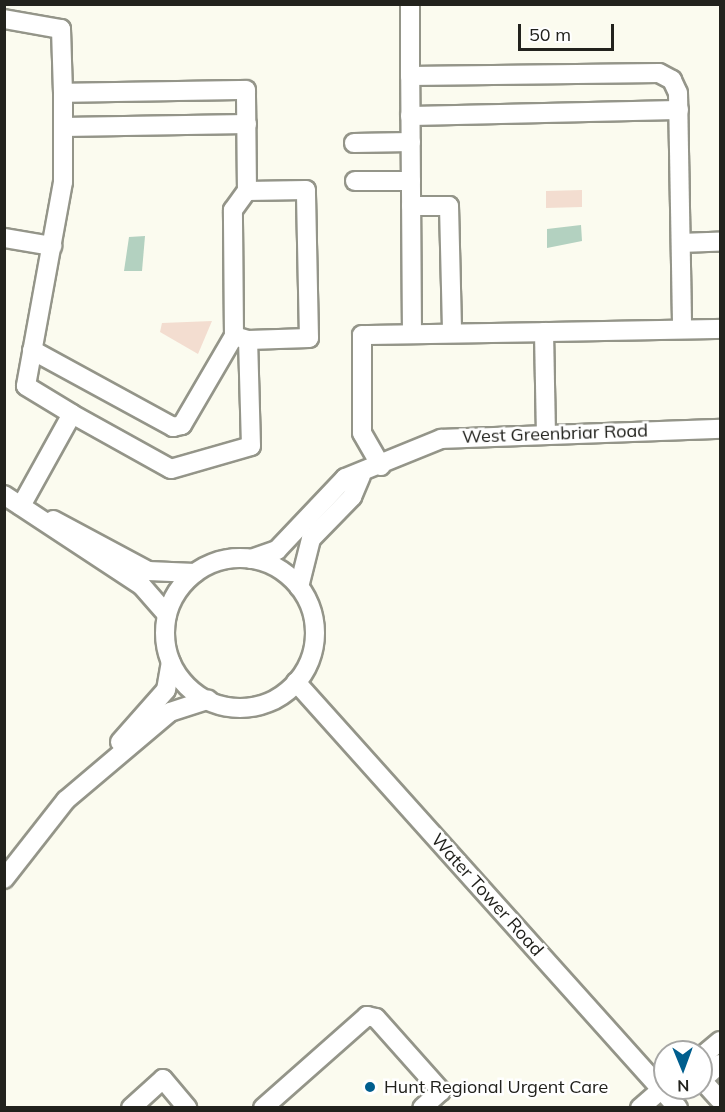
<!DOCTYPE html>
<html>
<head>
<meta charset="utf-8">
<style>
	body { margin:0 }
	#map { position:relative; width:725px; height:1112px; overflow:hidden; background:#fbfbef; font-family:Mulish,sans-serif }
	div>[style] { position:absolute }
	.green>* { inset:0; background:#f3ddd0 }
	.water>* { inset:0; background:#b3d1c0 }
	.roads { filter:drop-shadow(2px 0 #949589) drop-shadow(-2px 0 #949589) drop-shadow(0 2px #949589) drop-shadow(0 -2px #949589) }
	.minor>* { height:18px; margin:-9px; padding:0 9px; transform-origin:9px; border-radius:9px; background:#fff }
	.minor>.ring { margin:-9px; padding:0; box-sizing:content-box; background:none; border:18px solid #fff; border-radius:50% }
	.dots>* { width:16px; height:16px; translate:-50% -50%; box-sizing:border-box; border:3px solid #fff; border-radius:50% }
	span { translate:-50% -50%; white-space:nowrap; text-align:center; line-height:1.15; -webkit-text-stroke:5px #fff; paint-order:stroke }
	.street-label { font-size:18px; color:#22221d }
	.poi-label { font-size:18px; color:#22221d }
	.left { translate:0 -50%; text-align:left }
	.frame { position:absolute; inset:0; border:6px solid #22221d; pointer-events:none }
	.north { position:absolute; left:653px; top:1040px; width:60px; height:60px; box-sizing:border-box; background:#fff; border:2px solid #a7a7a5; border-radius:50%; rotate:179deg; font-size:16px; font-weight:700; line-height:24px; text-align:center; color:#22221d }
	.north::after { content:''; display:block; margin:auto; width:21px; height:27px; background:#005e8e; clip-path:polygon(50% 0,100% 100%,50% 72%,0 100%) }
	.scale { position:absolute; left:518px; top:24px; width:96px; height:27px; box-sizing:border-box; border:3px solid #22221d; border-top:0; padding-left:8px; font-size:18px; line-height:21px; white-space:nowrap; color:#22221d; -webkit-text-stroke:4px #fff; paint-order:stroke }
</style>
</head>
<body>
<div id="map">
	<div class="green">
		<div style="clip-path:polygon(582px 190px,582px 207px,546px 208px,546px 191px)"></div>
		<div style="clip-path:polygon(212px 321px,198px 354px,160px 332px,162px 323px)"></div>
	</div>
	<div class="water">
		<div style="clip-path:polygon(581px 225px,582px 241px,547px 248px,547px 229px)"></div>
		<div style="clip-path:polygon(145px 236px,142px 271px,124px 271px,129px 237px)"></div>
	</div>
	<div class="roads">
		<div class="minor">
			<div style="left:410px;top:4px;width:72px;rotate:90deg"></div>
			<div style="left:4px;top:19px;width:58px;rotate:10deg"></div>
			<div style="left:61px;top:29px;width:64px;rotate:88.2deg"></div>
			<div style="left:410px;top:116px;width:269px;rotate:-1.3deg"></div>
			<div style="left:63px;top:127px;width:184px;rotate:-0.9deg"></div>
			<div style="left:354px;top:143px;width:57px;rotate:-1deg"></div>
			<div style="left:355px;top:181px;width:56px"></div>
			<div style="left:411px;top:206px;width:38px"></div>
			<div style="left:449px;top:206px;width:127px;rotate:88.6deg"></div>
			<div style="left:4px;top:238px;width:49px;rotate:9.5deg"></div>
			<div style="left:682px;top:243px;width:38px;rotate:-2deg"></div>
			<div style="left:544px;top:332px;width:176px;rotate:-1deg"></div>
			<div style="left:412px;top:334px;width:258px;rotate:-90.4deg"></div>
			<div style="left:410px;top:76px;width:249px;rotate:-0.7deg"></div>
			<div style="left:659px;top:73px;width:15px;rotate:28deg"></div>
			<div style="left:672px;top:80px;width:14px;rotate:65deg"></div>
			<div style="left:678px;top:93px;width:236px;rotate:89deg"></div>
			<div style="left:234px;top:336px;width:126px;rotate:-90.5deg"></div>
			<div style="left:233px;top:210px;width:24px;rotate:-54deg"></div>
			<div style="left:32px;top:350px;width:161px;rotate:28.6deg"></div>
			<div style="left:173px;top:427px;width:9px;rotate:-13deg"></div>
			<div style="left:182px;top:425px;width:103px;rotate:-59.7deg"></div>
			<div style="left:234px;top:336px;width:15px;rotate:16deg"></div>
			<div style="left:381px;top:466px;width:38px;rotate:-120deg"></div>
			<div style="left:362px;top:433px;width:98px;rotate:-90deg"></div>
			<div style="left:362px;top:335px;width:182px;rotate:-0.9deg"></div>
			<div style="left:544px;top:332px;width:100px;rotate:88.9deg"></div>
			<div style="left:4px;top:495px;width:165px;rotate:33.4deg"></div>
			<div style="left:142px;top:586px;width:38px;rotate:49deg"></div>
			<div style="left:21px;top:506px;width:105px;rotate:-61deg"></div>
			<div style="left:72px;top:414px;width:113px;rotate:29.1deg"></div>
			<div style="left:171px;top:469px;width:83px;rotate:-16deg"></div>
			<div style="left:251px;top:446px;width:106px;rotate:-91.6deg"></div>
			<div style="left:248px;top:340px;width:61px;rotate:-1.9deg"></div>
			<div style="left:309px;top:338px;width:148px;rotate:-91.2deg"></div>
			<div style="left:306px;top:190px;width:59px;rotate:179deg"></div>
			<div style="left:247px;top:191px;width:101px;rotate:-90.6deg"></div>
			<div style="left:246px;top:90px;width:183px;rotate:179.1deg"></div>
			<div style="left:63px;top:93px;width:89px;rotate:90deg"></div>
			<div style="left:63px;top:182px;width:207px;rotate:100.3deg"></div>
			<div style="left:26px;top:386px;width:54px;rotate:31.3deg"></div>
			<div style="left:53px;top:520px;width:108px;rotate:28.2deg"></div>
			<div style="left:148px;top:571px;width:47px;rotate:2.4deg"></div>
			<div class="ring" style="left:165px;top:558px;width:132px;height:132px"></div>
			<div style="left:251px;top:559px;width:28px;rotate:-19deg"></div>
			<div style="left:277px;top:550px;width:99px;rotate:-46.6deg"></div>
			<div style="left:345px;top:478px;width:104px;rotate:-22.1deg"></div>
			<div style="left:441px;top:439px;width:279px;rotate:-2.1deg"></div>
			<div style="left:299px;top:587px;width:49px;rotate:-76deg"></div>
			<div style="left:311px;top:539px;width:59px;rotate:-45.7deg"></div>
			<div style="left:352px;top:497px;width:23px;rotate:-67deg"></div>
			<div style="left:296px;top:682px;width:572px;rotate:48.12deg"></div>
			<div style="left:120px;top:742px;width:69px;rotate:-48.5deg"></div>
			<div style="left:166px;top:690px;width:28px;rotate:-80deg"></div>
			<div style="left:4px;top:879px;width:100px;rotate:-51.9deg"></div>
			<div style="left:66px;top:800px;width:136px;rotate:-40.2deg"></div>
			<div style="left:170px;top:712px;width:40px;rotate:-18deg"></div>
			<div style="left:701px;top:1057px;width:25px;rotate:-40deg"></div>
			<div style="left:719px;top:1099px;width:25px;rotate:-132deg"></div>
			<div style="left:702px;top:1080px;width:24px;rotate:-42deg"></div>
			<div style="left:131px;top:1108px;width:43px;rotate:-42.2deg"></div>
			<div style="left:163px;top:1079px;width:38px;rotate:50deg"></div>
			<div style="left:263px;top:1108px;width:139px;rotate:-41.5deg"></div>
			<div style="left:367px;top:1016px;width:9px;rotate:13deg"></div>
			<div style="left:376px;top:1018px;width:98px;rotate:48.3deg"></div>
			<div style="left:441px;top:1091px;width:25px;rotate:138deg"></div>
			<div style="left:640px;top:1108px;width:33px;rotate:-41deg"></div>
		</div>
	</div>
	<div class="dots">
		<div style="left:370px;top:1087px;background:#005e8e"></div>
	</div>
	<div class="street-label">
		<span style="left:555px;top:434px;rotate:-2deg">West Greenbriar Road</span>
		<span style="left:487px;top:895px;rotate:48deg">Water Tower Road</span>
	</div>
	<div class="poi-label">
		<span class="left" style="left:384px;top:1087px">Hunt Regional Urgent Care</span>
	</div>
	<div class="frame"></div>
	<div class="north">N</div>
	<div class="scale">50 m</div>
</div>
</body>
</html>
